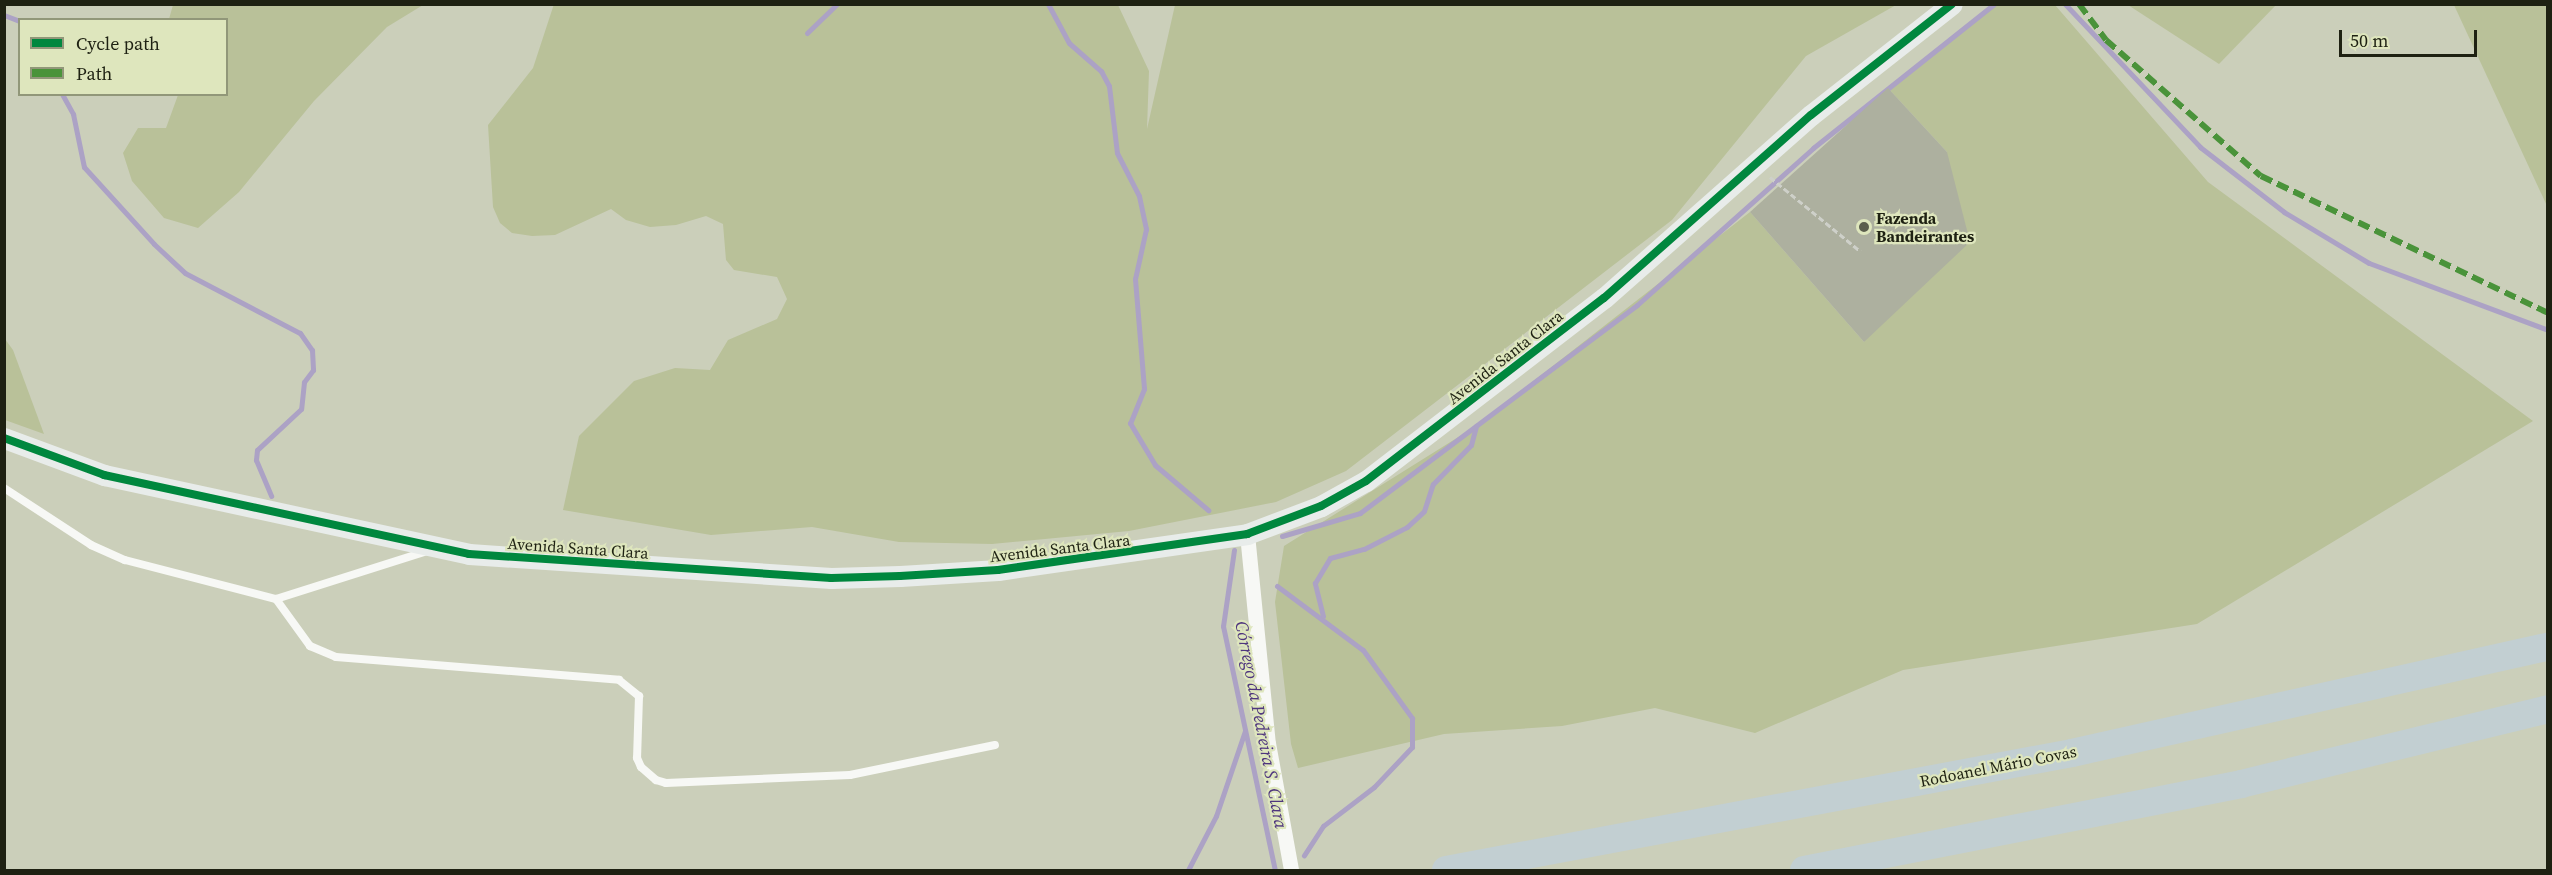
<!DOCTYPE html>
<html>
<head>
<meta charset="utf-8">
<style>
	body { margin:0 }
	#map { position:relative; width:2552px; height:875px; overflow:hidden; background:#cbcfba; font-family:"Source Serif 4",serif }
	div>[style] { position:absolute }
	.green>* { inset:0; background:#b9c199 }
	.stream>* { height:5px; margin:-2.5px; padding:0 2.5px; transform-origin:2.5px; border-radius:2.5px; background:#aca2c5 }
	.building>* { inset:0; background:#adb09f }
	.path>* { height:3px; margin-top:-1.5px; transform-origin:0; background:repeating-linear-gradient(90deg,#ced0c9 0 6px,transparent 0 9px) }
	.lane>* { height:8px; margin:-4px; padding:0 4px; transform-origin:4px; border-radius:4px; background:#f7f8f5 }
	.street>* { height:15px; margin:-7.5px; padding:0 7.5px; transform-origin:7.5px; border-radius:7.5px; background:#f7f8f5 }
	.secondary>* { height:21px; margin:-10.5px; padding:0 10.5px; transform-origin:10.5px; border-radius:10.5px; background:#e8ecea }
	.highway>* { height:28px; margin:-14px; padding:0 14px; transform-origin:14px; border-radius:14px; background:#c2cfd2 }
	.quiet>* { height:6px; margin-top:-3px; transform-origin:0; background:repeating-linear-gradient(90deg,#4a933a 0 12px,transparent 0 18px) }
	.cycleway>* { height:8px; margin:-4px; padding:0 4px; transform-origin:4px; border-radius:4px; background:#00873e }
	.dots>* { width:16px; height:16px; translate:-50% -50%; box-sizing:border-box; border:3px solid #dee6bd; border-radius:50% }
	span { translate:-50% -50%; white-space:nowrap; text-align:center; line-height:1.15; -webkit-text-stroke:4.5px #dee6bd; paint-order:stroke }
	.poi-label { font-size:16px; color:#1e2112; font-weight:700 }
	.left { translate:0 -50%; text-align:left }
	.street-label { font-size:16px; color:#1e2112 }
	.water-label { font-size:18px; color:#4f367e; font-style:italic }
	.frame { position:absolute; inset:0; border:6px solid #1e2112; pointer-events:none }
	.legend { position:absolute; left:18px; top:18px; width:210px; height:78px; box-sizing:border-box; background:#dee6bd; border:2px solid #919779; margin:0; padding:8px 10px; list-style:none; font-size:18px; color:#1e2112 }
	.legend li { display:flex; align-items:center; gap:12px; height:30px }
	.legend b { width:30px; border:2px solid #919779 }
	.scale { position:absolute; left:2339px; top:30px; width:138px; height:27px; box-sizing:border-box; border:3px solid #1e2112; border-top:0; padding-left:8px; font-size:18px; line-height:21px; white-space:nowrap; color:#1e2112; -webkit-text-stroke:4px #dee6bd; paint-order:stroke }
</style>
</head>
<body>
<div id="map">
	<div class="green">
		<div style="clip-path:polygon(554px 4px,1118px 5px,1149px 71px,1147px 129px,1175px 5px,1896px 5px,1806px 56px,1672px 220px,1346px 471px,1276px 502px,1129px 531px,992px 544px,899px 542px,812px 527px,711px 535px,563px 510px,579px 436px,634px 381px,675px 368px,710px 370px,728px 340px,777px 319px,787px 299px,777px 277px,734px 270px,726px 260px,723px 224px,706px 216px,676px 225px,650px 227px,626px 220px,611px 209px,555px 235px,532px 236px,512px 233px,500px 223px,493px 207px,488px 125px,533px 68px)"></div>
		<div style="clip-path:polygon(173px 5px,173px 4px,423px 5px,387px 27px,314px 101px,239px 192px,198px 228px,164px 218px,132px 181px,123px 153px,138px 128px,166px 128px,178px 95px,226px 94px,226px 20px,169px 19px)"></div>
		<div style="clip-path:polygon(1992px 5px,2055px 5px,2208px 182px,2533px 421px,2197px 624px,1903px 670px,1755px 733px,1655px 708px,1562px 726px,1444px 734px,1298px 768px,1291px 744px,1275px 602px,1284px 546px,1476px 426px,1750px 212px,1864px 342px,1947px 152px,1888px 88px)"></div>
		<div style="clip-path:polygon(2128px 5px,2276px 5px,2219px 64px)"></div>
		<div style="clip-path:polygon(2454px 5px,2547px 5px,2547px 206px)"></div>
		<div style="clip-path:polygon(5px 339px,13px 350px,44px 434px,5px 420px)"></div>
	</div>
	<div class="stream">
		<div style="left:1048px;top:4px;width:44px;rotate:61.7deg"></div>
		<div style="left:1069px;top:43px;width:43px;rotate:41.2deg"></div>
		<div style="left:1101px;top:71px;width:17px;rotate:62deg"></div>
		<div style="left:1109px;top:86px;width:67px;rotate:83.2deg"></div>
		<div style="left:1117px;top:153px;width:48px;rotate:62.9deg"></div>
		<div style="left:1139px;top:196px;width:34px;rotate:78deg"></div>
		<div style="left:1146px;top:229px;width:51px;rotate:102.4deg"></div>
		<div style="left:1135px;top:279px;width:110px;rotate:85.3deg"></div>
		<div style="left:1144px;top:389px;width:37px;rotate:112deg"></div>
		<div style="left:1130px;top:423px;width:49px;rotate:59.2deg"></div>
		<div style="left:1155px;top:465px;width:70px;rotate:40.3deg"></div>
		<div style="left:2065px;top:4px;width:197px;rotate:46.6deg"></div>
		<div style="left:2200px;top:147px;width:106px;rotate:37.7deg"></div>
		<div style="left:2284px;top:212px;width:99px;rotate:31deg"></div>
		<div style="left:2369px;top:263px;width:191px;rotate:20.5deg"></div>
		<div style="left:4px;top:15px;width:17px;rotate:21deg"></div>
		<div style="left:807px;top:33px;width:42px;rotate:-44deg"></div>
		<div style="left:62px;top:94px;width:23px;rotate:61deg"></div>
		<div style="left:73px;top:114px;width:54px;rotate:78.3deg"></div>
		<div style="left:84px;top:167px;width:104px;rotate:47.7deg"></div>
		<div style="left:154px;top:244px;width:42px;rotate:43.1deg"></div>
		<div style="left:185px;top:273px;width:130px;rotate:27.6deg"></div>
		<div style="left:300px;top:333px;width:21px;rotate:55deg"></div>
		<div style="left:312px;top:350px;width:20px;rotate:87deg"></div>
		<div style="left:313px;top:370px;width:15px;rotate:127deg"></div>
		<div style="left:304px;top:382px;width:27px;rotate:96deg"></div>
		<div style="left:301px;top:409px;width:60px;rotate:137deg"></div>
		<div style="left:257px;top:450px;width:10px;rotate:96deg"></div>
		<div style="left:256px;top:460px;width:39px;rotate:67deg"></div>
		<div style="left:1282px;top:536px;width:81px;rotate:-16.4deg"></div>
		<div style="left:1360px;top:513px;width:346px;rotate:-36.9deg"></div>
		<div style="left:1637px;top:305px;width:236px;rotate:-41.7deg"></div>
		<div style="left:1813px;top:148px;width:231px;rotate:-38.5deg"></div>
		<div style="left:1234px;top:550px;width:77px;rotate:98.2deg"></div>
		<div style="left:1223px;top:626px;width:249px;rotate:78deg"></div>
		<div style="left:1277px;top:586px;width:107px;rotate:36.7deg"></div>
		<div style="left:1363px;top:650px;width:84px;rotate:54.2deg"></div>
		<div style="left:1412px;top:718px;width:29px;rotate:90deg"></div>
		<div style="left:1412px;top:747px;width:55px;rotate:133.5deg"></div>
		<div style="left:1374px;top:787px;width:64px;rotate:142.6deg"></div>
		<div style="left:1323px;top:826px;width:35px;rotate:123deg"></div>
		<div style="left:1323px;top:616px;width:34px;rotate:-104deg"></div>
		<div style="left:1315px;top:583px;width:29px;rotate:-59deg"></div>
		<div style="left:1330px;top:558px;width:35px;rotate:-15deg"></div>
		<div style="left:1364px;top:549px;width:48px;rotate:-27.1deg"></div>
		<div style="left:1407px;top:527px;width:23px;rotate:-43deg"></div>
		<div style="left:1424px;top:511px;width:28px;rotate:-72deg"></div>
		<div style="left:1433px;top:484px;width:54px;rotate:-45.7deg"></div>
		<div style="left:1471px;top:445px;width:20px;rotate:-75deg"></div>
		<div style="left:1188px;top:870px;width:61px;rotate:-62.6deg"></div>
		<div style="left:1216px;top:816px;width:90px;rotate:-71.2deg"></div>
	</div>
	<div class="building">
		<div style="clip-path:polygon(1888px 88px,1947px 152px,1970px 242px,1864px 342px,1750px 212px)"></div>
	</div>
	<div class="path">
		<div style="left:1770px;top:177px;width:117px;rotate:39.4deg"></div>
	</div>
	<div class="lane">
		<div style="left:4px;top:488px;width:104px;rotate:33.2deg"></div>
		<div style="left:91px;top:545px;width:37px;rotate:24deg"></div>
		<div style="left:125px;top:560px;width:156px;rotate:14.5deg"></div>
		<div style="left:276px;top:599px;width:158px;rotate:-17.6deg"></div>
		<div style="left:276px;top:599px;width:58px;rotate:54.1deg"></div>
		<div style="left:310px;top:646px;width:28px;rotate:23deg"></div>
		<div style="left:336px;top:657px;width:284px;rotate:4.6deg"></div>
		<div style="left:619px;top:680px;width:26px;rotate:39deg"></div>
		<div style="left:639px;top:696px;width:62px;rotate:91.8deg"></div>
		<div style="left:637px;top:758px;width:10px;rotate:66deg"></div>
		<div style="left:641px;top:767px;width:20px;rotate:41deg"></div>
		<div style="left:656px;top:780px;width:10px;rotate:17deg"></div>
		<div style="left:666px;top:783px;width:184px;rotate:-2.5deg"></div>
		<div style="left:850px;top:775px;width:148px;rotate:-11.7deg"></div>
	</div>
	<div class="street">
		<div style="left:1247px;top:534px;width:210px;rotate:84.3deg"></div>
		<div style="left:1268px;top:743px;width:129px;rotate:79.7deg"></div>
	</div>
	<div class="secondary">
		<div style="left:4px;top:438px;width:107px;rotate:20.3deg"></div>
		<div style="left:104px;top:475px;width:373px;rotate:12.2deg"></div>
		<div style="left:469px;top:554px;width:363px;rotate:3.8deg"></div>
		<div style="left:831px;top:578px;width:69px;rotate:-1.7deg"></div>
		<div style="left:900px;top:576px;width:98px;rotate:-3.5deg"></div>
		<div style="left:998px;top:570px;width:252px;rotate:-8.2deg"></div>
		<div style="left:1247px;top:534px;width:79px;rotate:-20.7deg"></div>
		<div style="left:1321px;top:506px;width:51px;rotate:-29.1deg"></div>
		<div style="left:1366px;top:481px;width:300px;rotate:-37.6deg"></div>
		<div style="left:1604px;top:298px;width:276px;rotate:-41.5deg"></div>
		<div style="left:1811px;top:115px;width:179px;rotate:-38.2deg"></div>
	</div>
	<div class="highway">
		<div style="left:1446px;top:870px;width:637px;rotate:-10.59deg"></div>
		<div style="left:2072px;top:753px;width:488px;rotate:-12.6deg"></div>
		<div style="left:1804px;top:870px;width:445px;rotate:-11.1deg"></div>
		<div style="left:2241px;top:784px;width:316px;rotate:-13.7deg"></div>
	</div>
	<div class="quiet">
		<div style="left:2079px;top:4px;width:45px;rotate:53.1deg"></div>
		<div style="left:2106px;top:40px;width:206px;rotate:41.3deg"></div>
		<div style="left:2261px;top:176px;width:318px;rotate:25.5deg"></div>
	</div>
	<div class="cycleway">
		<div style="left:4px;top:438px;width:107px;rotate:20.3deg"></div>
		<div style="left:104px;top:475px;width:373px;rotate:12.2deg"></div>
		<div style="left:469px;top:554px;width:363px;rotate:3.8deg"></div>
		<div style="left:831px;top:578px;width:69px;rotate:-1.7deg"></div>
		<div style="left:900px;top:576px;width:98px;rotate:-3.5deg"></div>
		<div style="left:998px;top:570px;width:252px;rotate:-8.2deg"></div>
		<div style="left:1247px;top:534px;width:79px;rotate:-20.7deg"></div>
		<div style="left:1321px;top:506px;width:51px;rotate:-29.1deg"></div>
		<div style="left:1366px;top:481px;width:300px;rotate:-37.6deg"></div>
		<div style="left:1604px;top:298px;width:276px;rotate:-41.5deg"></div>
		<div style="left:1811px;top:115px;width:179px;rotate:-38.2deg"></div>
	</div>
	<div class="dots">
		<div style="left:1864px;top:227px;background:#5b5e4d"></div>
	</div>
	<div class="poi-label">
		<span class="left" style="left:1876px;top:227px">Fazenda<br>Bandeirantes</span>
	</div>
	<div class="street-label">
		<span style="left:1505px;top:357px;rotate:-38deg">Avenida Santa Clara</span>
		<span style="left:578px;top:548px;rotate:4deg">Avenida Santa Clara</span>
		<span style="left:1060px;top:548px;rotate:-7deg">Avenida Santa Clara</span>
		<span style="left:1998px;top:766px;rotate:-11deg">Rodoanel Mário Covas</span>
	</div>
	<div class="water-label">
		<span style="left:1261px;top:725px;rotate:79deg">Córrego da Pedreira S. Clara</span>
	</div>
	<div class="frame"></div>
	<ul class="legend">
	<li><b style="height:8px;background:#00873e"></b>Cycle path</li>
	<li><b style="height:8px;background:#4a933a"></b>Path</li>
	</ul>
	<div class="scale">50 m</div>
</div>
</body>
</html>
